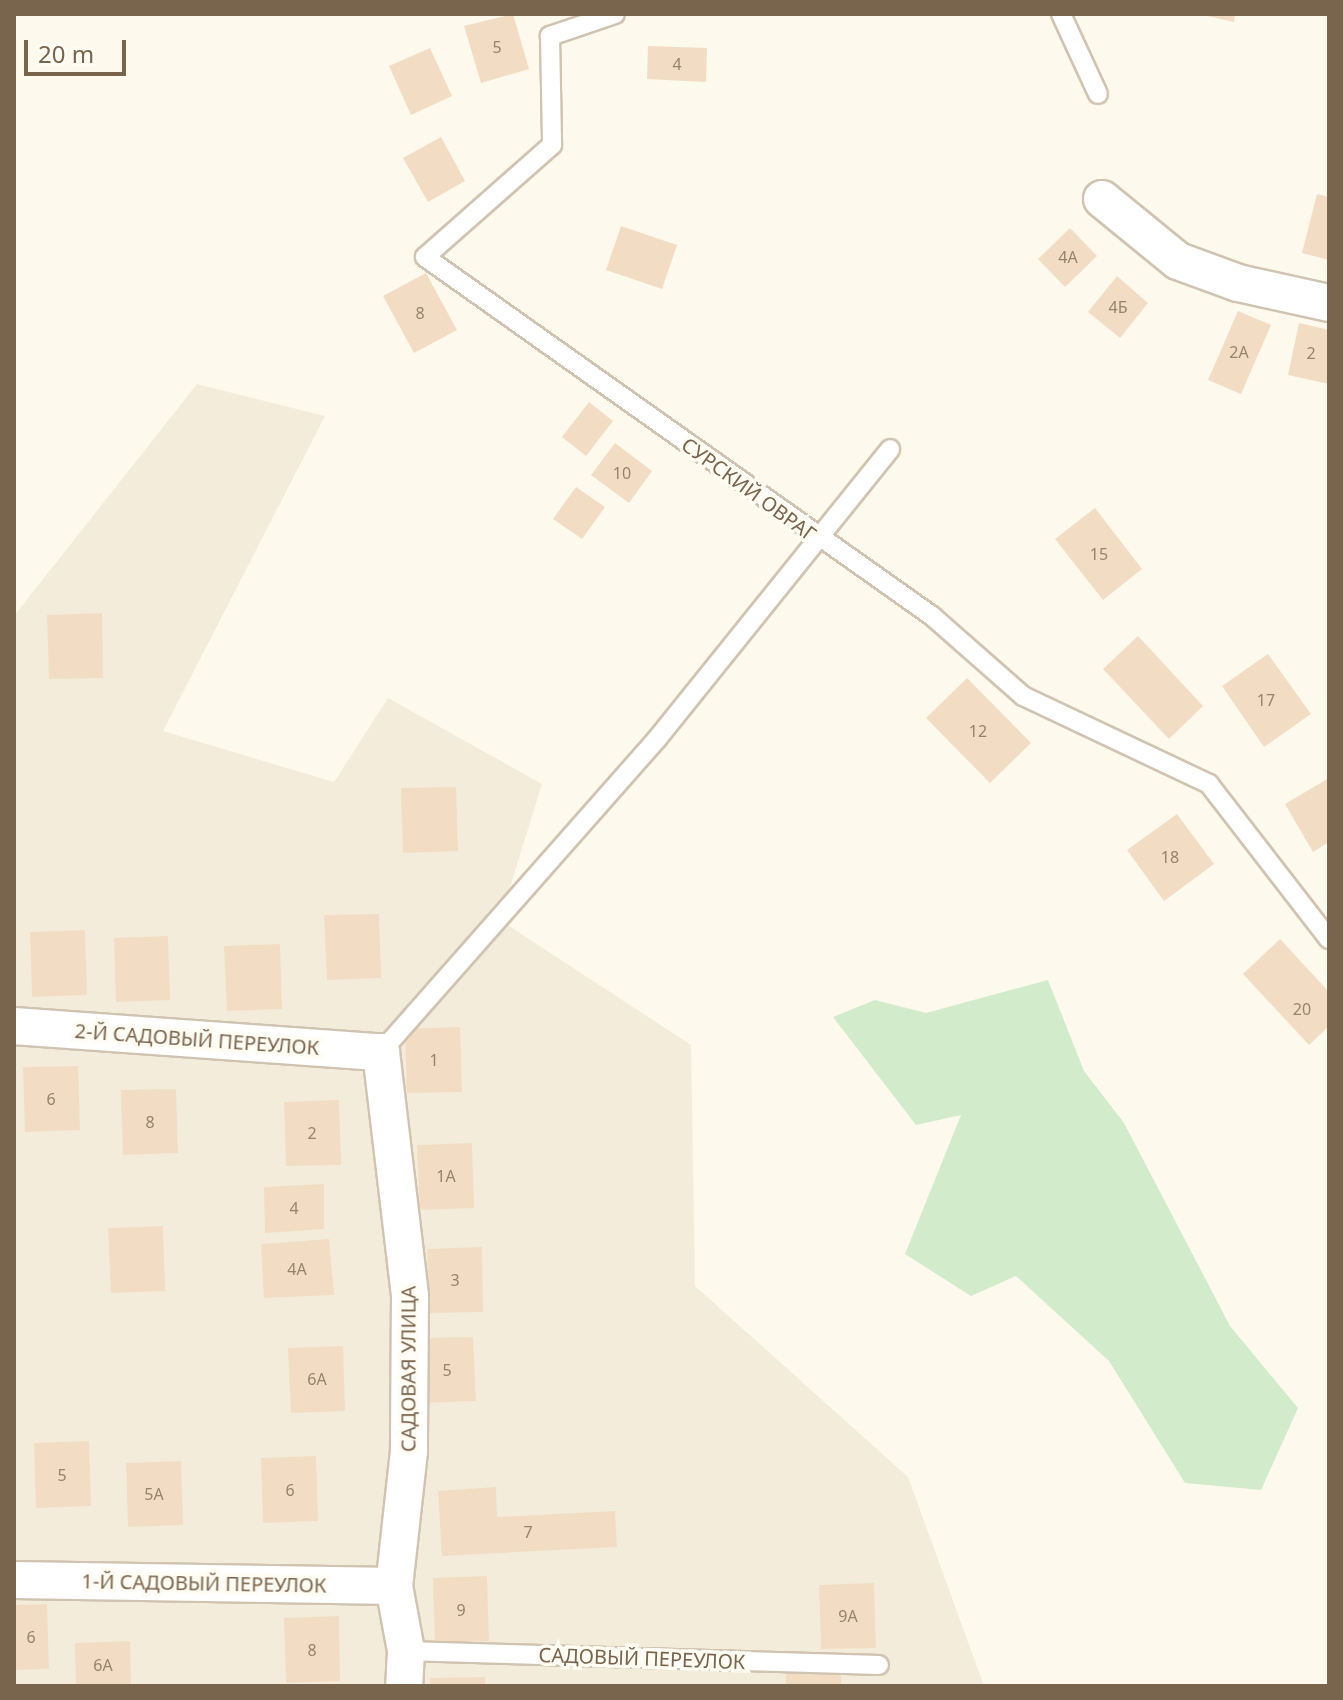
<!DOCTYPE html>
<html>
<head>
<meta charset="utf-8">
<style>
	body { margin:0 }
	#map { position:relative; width:1343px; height:1700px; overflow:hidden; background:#fdf9ec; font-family:"Noto Sans",sans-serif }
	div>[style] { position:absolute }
	.residential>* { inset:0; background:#f4ecda }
	.green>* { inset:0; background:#d2ebca }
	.building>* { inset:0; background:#f2ddc4 }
	.roads { filter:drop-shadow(2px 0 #d0c3b1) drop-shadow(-2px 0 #d0c3b1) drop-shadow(0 2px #d0c3b1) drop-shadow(0 -2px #d0c3b1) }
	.service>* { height:18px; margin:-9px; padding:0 9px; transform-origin:9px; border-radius:9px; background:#fff }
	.minor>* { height:36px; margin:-18px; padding:0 18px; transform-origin:18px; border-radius:18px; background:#fff }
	span { translate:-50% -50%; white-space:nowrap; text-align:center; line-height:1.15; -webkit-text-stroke:7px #fffcf3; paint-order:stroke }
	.number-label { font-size:16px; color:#97826c }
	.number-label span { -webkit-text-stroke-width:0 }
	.street-label { font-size:20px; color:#79644e }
	.frame { position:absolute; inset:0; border:16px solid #79644e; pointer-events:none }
	.scale { position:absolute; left:24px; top:40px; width:102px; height:36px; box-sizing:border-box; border:4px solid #79644e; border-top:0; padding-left:10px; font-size:24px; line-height:28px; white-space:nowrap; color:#79644e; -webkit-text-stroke:6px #fffcf3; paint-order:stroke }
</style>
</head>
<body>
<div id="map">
	<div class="residential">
		<div style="clip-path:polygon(197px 384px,325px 416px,163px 731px,334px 782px,388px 698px,542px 784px,500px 920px,691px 1045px,695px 1286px,908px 1477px,984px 1686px,14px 1686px,14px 616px)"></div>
	</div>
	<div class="green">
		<div style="clip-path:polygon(1048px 980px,1084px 1071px,1124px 1123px,1230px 1326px,1298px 1408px,1261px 1490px,1185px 1483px,1109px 1361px,1016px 1276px,971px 1296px,905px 1254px,961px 1115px,916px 1125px,833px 1017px,875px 1000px,926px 1013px)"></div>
	</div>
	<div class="building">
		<div style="clip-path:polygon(513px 14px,529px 69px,481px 83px,464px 26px)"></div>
		<div style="clip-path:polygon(1199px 14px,1235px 14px,1234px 22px)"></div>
		<div style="clip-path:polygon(648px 46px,707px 48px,706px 82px,647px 79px)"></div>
		<div style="clip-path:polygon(430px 48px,452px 96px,411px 115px,389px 66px)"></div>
		<div style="clip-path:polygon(441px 137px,465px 181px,428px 202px,403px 158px)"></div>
		<div style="clip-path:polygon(1317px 194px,1329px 197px,1329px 260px,1302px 253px)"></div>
		<div style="clip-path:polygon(621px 226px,677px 245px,662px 289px,606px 270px)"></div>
		<div style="clip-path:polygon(1070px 228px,1097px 256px,1065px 287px,1038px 259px)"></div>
		<div style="clip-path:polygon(426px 273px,457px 330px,414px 353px,383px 296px)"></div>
		<div style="clip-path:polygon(1117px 276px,1148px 303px,1120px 338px,1088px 312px)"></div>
		<div style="clip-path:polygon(1238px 311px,1271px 325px,1241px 394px,1208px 380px)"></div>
		<div style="clip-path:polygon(1299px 323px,1329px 330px,1329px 384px,1288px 375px)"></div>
		<div style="clip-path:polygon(589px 402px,613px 421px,586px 456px,562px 437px)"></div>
		<div style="clip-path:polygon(615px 443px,652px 471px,629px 503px,591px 475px)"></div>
		<div style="clip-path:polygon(576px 487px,605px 507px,582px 539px,553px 519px)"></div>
		<div style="clip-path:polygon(1095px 508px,1142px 569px,1103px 600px,1055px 539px)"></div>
		<div style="clip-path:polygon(102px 613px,103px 678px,49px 679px,47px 615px)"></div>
		<div style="clip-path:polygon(1138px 636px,1203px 706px,1169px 739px,1103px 669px)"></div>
		<div style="clip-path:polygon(1268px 654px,1311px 714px,1264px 747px,1222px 686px)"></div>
		<div style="clip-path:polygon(967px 678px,1031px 743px,990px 783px,926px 718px)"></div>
		<div style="clip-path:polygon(1329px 778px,1329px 842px,1313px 852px,1285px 804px)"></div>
		<div style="clip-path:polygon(456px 787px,458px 851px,403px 853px,401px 788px)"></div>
		<div style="clip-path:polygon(1177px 814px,1214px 864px,1164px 901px,1127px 850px)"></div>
		<div style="clip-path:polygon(379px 914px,381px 978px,327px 980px,324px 915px)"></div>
		<div style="clip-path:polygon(85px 930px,87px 995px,32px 997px,30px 932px)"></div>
		<div style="clip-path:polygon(168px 936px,170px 1000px,116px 1002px,114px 938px)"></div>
		<div style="clip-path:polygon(1280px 939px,1329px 992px,1329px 1026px,1309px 1045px,1243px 974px)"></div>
		<div style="clip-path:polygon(280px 944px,282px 1009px,227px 1011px,224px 946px)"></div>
		<div style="clip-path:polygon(460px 1027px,462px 1092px,407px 1093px,405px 1029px)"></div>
		<div style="clip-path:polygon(78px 1066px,80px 1130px,25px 1132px,23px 1067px)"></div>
		<div style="clip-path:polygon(176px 1089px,178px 1153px,123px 1155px,121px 1090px)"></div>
		<div style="clip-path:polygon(339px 1100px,341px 1165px,286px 1166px,284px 1102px)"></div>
		<div style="clip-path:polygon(472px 1143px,474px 1208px,420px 1210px,417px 1145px)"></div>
		<div style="clip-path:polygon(324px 1184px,324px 1229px,265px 1233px,264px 1187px)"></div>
		<div style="clip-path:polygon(163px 1226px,165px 1291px,111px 1293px,108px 1228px)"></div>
		<div style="clip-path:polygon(329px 1239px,334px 1295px,264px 1298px,261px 1244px)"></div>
		<div style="clip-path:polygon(482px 1247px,483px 1312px,429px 1313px,427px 1249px)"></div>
		<div style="clip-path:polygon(473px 1337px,476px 1401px,421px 1403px,419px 1338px)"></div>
		<div style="clip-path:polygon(343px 1346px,345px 1411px,291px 1413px,288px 1348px)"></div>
		<div style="clip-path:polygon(89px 1441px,91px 1506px,36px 1508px,34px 1443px)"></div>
		<div style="clip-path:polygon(316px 1456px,318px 1521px,263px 1523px,261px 1458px)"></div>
		<div style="clip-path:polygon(181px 1461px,183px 1525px,128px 1527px,126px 1463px)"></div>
		<div style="clip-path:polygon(496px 1487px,497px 1517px,615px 1511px,617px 1547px,442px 1556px,438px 1491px)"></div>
		<div style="clip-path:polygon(487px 1576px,489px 1641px,435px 1643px,433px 1578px)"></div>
		<div style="clip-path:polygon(874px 1583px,876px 1648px,821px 1649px,819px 1585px)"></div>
		<div style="clip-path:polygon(47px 1604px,49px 1669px,14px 1670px,14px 1605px)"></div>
		<div style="clip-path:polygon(339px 1616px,340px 1681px,286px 1683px,284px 1618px)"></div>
		<div style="clip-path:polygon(130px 1641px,131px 1686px,76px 1686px,75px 1643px)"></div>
		<div style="clip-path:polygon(841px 1671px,841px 1686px,786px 1686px,786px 1673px)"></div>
		<div style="clip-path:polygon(485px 1677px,485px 1686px,430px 1686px,430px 1678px)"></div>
	</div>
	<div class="roads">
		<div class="service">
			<div style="left:615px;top:14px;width:69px;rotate:161.3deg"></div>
			<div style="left:550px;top:36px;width:109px;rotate:88.9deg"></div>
			<div style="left:552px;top:145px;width:169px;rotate:138.6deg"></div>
			<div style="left:425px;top:257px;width:621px;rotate:35.3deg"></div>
			<div style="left:932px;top:616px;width:121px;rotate:41.3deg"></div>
			<div style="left:1023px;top:696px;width:206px;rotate:25.3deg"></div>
			<div style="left:1209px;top:784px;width:196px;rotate:52.3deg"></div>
			<div style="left:1061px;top:14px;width:88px;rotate:65.2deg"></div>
			<div style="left:381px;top:1052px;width:417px;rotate:-48.6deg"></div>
			<div style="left:657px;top:739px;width:372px;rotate:-51.2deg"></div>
			<div style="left:406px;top:1651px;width:473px;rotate:1.7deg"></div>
		</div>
		<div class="minor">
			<div style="left:1102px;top:199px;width:98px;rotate:39.2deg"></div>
			<div style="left:1178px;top:261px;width:64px;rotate:20.1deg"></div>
			<div style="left:1238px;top:283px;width:93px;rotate:12.4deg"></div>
			<div style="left:14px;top:1026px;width:368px;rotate:4.1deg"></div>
			<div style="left:381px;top:1052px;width:246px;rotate:83.2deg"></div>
			<div style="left:410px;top:1296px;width:155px;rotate:90.4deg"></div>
			<div style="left:409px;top:1451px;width:136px;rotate:96.3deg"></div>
			<div style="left:394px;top:1586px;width:66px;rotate:79.5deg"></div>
			<div style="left:406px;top:1651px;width:35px;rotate:93deg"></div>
			<div style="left:14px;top:1580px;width:380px;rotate:0.9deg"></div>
		</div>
	</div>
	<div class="number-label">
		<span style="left:497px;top:47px">5</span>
		<span style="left:677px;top:64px">4</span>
		<span style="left:1068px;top:257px">4А</span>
		<span style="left:1118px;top:307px">4Б</span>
		<span style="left:420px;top:313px">8</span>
		<span style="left:1239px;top:352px">2А</span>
		<span style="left:1311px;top:353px">2</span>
		<span style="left:622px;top:473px">10</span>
		<span style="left:1099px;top:554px">15</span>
		<span style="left:1266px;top:700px">17</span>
		<span style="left:978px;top:731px">12</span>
		<span style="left:1170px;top:857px">18</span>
		<span style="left:1302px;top:1009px">20</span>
		<span style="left:434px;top:1060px">1</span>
		<span style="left:51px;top:1099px">6</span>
		<span style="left:150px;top:1122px">8</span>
		<span style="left:312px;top:1133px">2</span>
		<span style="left:446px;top:1176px">1А</span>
		<span style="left:294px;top:1208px">4</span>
		<span style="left:297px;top:1269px">4А</span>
		<span style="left:455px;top:1280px">3</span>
		<span style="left:447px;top:1370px">5</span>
		<span style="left:317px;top:1379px">6А</span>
		<span style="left:62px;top:1475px">5</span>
		<span style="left:290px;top:1490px">6</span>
		<span style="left:154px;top:1494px">5А</span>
		<span style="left:528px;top:1532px">7</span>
		<span style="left:461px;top:1610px">9</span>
		<span style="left:848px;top:1616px">9А</span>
		<span style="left:31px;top:1637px">6</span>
		<span style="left:312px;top:1650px">8</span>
		<span style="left:103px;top:1665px">6А</span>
	</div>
	<div class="street-label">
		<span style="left:749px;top:489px;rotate:36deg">СУРСКИЙ ОВРАГ</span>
		<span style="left:197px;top:1039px;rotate:4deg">2-Й САДОВЫЙ ПЕРЕУЛОК</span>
		<span style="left:408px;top:1369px;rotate:-90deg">САДОВАЯ УЛИЦА</span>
		<span style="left:204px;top:1583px;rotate:1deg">1-Й САДОВЫЙ ПЕРЕУЛОК</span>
		<span style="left:642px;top:1658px;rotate:2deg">САДОВЫЙ ПЕРЕУЛОК</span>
	</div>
	<div class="frame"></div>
	<div class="scale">20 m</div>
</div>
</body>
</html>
